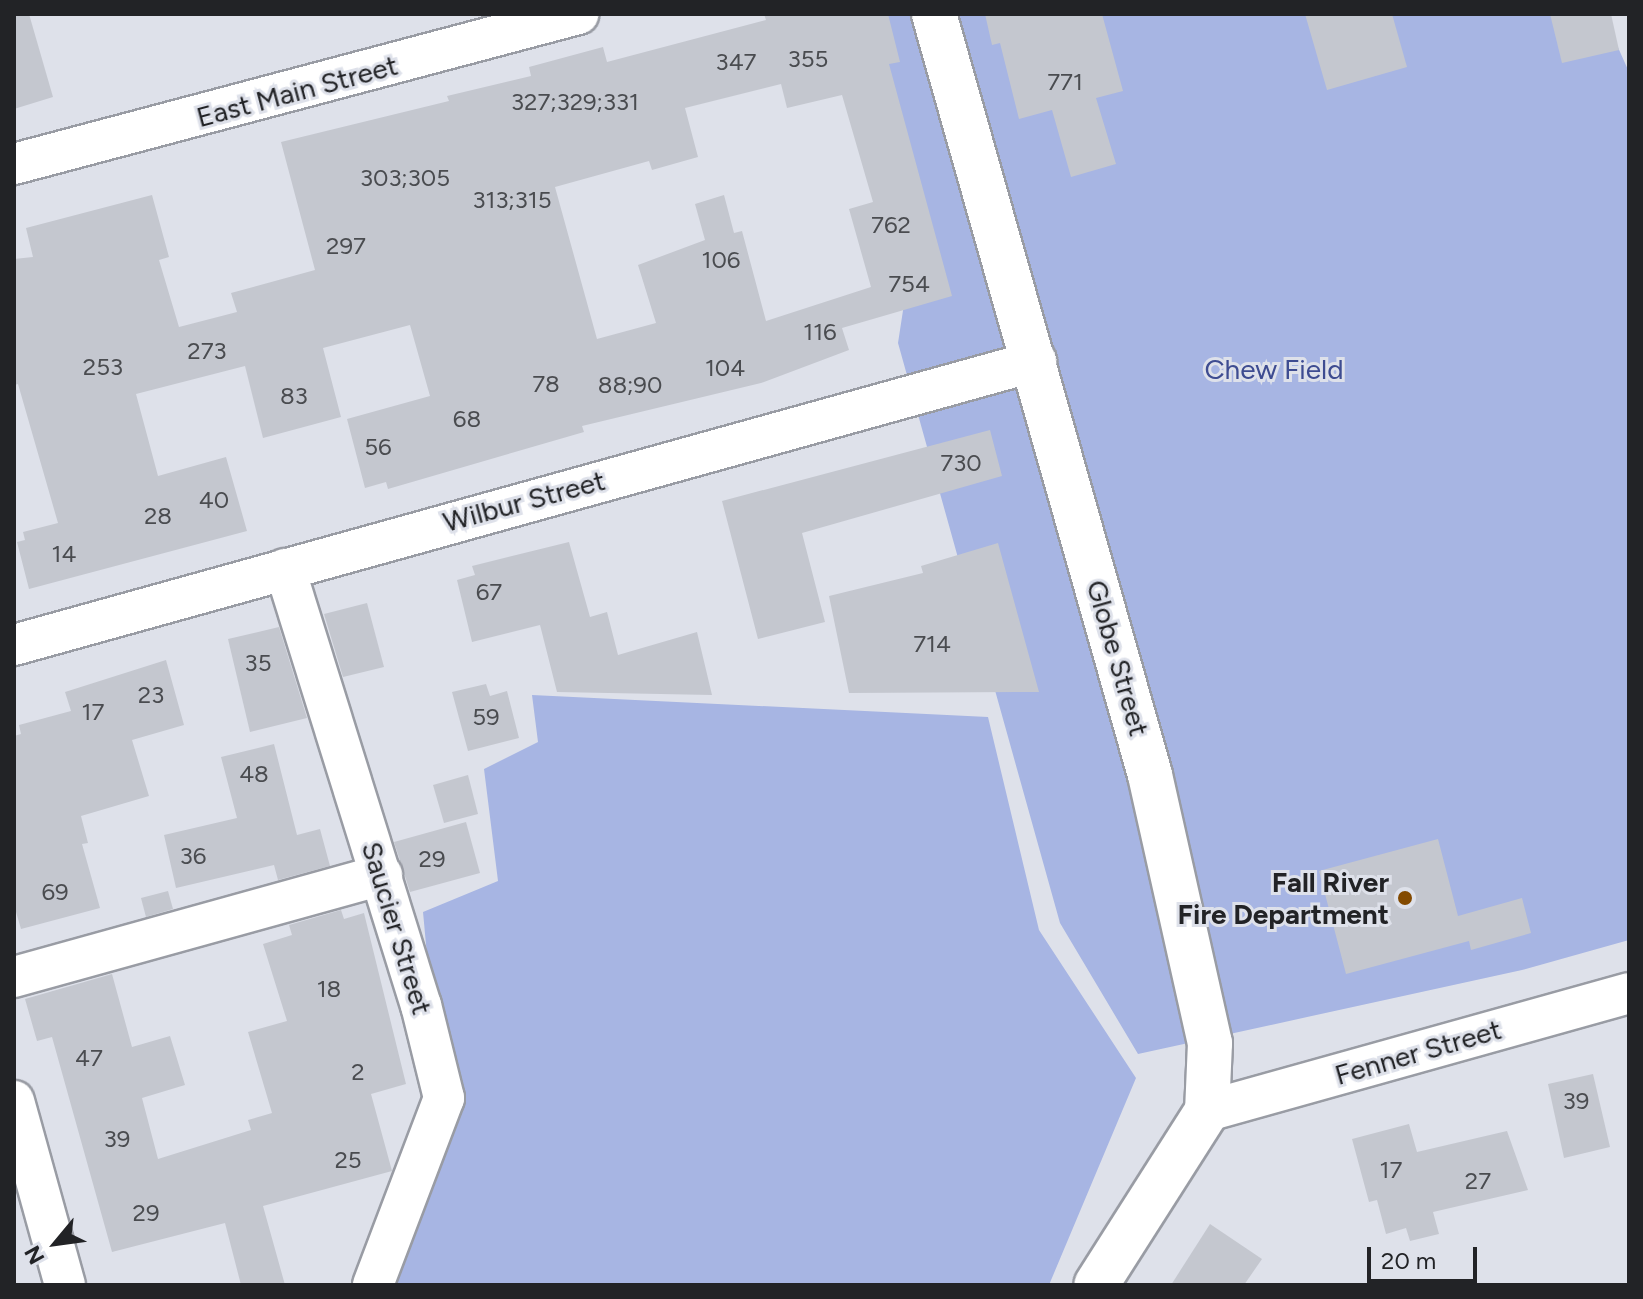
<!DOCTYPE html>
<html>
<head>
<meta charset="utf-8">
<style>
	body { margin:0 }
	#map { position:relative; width:1643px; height:1299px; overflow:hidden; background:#dee1ea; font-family:Figtree,sans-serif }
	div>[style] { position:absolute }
	.green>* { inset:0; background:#a7b5e3 }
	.building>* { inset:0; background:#c4c7cf }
	.roads { filter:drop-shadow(2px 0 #999ca4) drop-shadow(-2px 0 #999ca4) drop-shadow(0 2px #999ca4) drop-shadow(0 -2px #999ca4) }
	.street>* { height:40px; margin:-20px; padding:0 20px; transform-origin:20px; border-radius:20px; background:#fff }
	.secondary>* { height:44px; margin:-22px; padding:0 22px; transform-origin:22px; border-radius:22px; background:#fff }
	.dots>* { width:22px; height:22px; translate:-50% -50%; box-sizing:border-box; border:4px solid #dee1ea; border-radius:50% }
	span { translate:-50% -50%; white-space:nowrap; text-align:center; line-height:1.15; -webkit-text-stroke:6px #dee1ea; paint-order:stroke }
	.number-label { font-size:24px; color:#4a4c50 }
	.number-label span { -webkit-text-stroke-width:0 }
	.street-label { font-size:28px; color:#222326 }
	.park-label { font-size:28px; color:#3e4c91 }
	.poi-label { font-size:28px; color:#222326; font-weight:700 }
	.right { translate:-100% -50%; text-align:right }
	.frame { position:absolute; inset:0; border:16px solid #222326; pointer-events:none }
	.north { position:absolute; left:16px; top:1203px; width:80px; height:80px; -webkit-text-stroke:6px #dee1ea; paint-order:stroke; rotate:241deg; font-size:22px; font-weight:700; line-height:32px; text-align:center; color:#222326 }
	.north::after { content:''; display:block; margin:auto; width:28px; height:36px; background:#222326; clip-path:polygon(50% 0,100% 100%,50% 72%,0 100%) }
	.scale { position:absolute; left:1367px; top:1247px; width:110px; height:36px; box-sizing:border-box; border:4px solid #222326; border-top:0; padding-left:10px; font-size:24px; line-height:28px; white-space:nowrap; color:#222326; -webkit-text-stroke:6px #dee1ea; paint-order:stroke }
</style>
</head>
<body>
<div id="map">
	<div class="green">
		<div style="clip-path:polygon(839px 14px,1603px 14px,1629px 72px,1629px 940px,1522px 970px,1138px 1054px,1060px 923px,898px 343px,906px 291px)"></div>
		<div style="clip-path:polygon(532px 695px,988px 717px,1039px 930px,1136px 1078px,1049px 1285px,376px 1285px,441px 1106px,423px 912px,498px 881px,484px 769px,538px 742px)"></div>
	</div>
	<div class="building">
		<div style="clip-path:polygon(14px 14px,29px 14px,53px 97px,14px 109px)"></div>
		<div style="clip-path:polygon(evenodd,764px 14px,888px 14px,900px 62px,889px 64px,952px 296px,842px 328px,849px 350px,761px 383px,582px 426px,584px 432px,388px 489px,386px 482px,365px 488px,347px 419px,430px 396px,410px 325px,323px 348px,341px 417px,263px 438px,245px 366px,136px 394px,158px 476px,226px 457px,247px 531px,29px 589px,17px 542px,25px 540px,23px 532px,58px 523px,18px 384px,14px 385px,14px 259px,33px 257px,26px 228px,152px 195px,169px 257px,159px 260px,179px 327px,237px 312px,231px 293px,315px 270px,281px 142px,449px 101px,447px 96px,531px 76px,529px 67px,603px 47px,607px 62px,766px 20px,764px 14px,781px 84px,787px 108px,842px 95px,873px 202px,849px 209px,871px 287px,766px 321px,742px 231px,734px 233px,724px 195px,695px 204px,705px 240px,638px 265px,656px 323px,597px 339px,555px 187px,649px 161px,652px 170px,698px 157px,685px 108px,781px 84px)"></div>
		<div style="clip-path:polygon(985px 14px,1102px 14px,1123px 91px,1096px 98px,1116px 164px,1071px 177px,1052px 110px,1019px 119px,1000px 43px,992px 45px)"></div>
		<div style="clip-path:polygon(1305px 14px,1392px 14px,1407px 67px,1327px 90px)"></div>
		<div style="clip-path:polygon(1550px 14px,1611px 14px,1619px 50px,1562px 63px)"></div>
		<div style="clip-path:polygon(990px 430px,1002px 476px,802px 533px,825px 622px,758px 639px,722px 501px)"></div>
		<div style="clip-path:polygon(569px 542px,590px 617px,607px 612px,618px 655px,697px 632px,712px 695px,557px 692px,540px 625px,472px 642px,457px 580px,475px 575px,472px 566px)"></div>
		<div style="clip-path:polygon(998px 543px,1039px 692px,849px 693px,829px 596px,923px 573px,921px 566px)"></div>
		<div style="clip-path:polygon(367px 603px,384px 667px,343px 677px,324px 614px)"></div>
		<div style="clip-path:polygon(279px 627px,307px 718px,250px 732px,228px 639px)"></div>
		<div style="clip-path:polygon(166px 660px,184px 725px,132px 740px,149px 796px,81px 816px,88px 843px,82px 844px,100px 908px,21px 929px,14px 905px,14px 736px,21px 734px,19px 725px,71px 711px,65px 692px)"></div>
		<div style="clip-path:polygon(486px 684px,490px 696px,507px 691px,519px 738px,468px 751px,452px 692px)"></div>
		<div style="clip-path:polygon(274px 744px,297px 835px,320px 829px,330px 866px,278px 880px,274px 865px,176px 888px,164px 835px,237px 818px,221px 757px)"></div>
		<div style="clip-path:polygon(468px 775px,478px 814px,444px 823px,433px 785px)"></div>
		<div style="clip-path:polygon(466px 822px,480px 873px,410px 892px,394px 842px)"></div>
		<div style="clip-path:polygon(1438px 839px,1458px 916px,1522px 898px,1531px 933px,1471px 950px,1469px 941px,1346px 974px,1319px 871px)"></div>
		<div style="clip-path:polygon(168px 891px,173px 909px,146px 917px,141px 898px)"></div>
		<div style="clip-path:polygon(341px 910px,344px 919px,364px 913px,406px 1084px,371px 1094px,392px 1171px,263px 1206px,285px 1285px,241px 1285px,225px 1223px,112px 1252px,52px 1037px,37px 1041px,25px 999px,112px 974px,132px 1047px,170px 1036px,185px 1085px,142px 1098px,158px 1159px,251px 1130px,248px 1120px,272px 1113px,248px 1032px,287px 1021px,263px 944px,292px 935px,289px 925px)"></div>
		<div style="clip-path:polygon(1593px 1074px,1610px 1147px,1564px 1158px,1548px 1084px)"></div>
		<div style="clip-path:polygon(1409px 1124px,1417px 1152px,1507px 1131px,1528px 1190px,1433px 1212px,1439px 1234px,1410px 1241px,1406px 1228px,1386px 1234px,1377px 1200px,1369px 1202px,1352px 1139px)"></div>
		<div style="clip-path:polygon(1210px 1224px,1262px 1259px,1244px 1285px,1171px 1285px)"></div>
	</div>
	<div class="roads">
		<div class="street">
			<div style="left:14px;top:164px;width:584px;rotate:-14.89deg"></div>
			<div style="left:285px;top:569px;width:457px;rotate:72.7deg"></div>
			<div style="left:421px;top:1005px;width:96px;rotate:76.1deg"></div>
			<div style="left:444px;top:1098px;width:200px;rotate:110.8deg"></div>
			<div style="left:14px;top:645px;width:1061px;rotate:-15.53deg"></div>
			<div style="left:14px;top:977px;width:382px;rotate:-15.5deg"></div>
			<div style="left:14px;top:1101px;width:191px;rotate:74.5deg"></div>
			<div style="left:1207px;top:1111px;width:438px;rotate:-15.6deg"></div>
		</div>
		<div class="secondary">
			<div style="left:934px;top:14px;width:791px;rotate:74.15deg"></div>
			<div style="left:1150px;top:775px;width:275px;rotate:77.4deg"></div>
			<div style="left:1210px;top:1043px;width:68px;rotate:92.5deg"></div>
			<div style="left:1207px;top:1111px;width:206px;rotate:122.5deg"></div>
		</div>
	</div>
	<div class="dots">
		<div style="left:1405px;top:898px;background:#834a00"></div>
	</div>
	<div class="number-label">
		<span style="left:808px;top:59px">355</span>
		<span style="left:736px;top:62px">347</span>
		<span style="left:1065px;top:82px">771</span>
		<span style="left:575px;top:102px">327;329;331</span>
		<span style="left:405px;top:178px">303;305</span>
		<span style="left:512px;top:200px">313;315</span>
		<span style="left:891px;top:225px">762</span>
		<span style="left:346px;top:246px">297</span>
		<span style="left:721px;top:260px">106</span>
		<span style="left:909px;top:284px">754</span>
		<span style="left:820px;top:332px">116</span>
		<span style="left:207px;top:351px">273</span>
		<span style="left:103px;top:367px">253</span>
		<span style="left:725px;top:368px">104</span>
		<span style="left:546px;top:384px">78</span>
		<span style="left:630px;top:385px">88;90</span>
		<span style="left:294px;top:396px">83</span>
		<span style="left:467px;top:419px">68</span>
		<span style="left:378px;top:447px">56</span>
		<span style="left:961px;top:463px">730</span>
		<span style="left:214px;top:500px">40</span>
		<span style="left:158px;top:516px">28</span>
		<span style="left:64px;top:554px">14</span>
		<span style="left:489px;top:592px">67</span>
		<span style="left:932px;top:644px">714</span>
		<span style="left:258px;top:663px">35</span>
		<span style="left:151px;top:695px">23</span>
		<span style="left:93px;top:712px">17</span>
		<span style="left:486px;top:717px">59</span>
		<span style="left:254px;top:774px">48</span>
		<span style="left:193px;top:856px">36</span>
		<span style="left:432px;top:859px">29</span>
		<span style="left:55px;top:892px">69</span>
		<span style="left:329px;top:989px">18</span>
		<span style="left:89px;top:1058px">47</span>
		<span style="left:358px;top:1072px">2</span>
		<span style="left:1576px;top:1101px">39</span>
		<span style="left:117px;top:1139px">39</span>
		<span style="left:348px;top:1160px">25</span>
		<span style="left:1391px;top:1170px">17</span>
		<span style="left:1478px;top:1181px">27</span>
		<span style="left:146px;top:1213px">29</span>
	</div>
	<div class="street-label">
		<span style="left:297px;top:91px;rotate:-15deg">East Main Street</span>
		<span style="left:524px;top:501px;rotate:-15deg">Wilbur Street</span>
		<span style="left:1118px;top:658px;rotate:74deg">Globe Street</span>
		<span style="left:397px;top:928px;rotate:73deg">Saucier Street</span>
		<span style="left:1418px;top:1052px;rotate:-16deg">Fenner Street</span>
	</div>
	<div class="park-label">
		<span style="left:1274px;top:369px">Chew Field</span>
	</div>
	<div class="poi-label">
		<span class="right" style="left:1389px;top:898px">Fall River<br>Fire Department</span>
	</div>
	<div class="frame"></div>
	<div class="north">N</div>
	<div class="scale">20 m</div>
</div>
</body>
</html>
